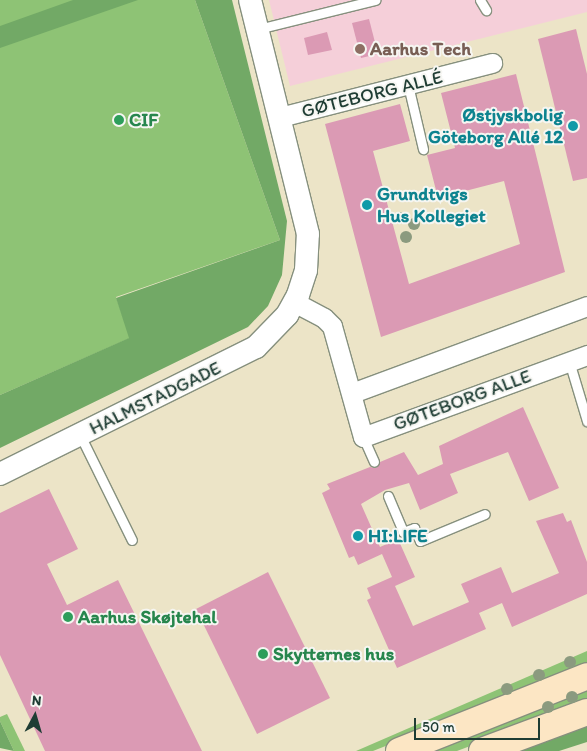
<!DOCTYPE html>
<html>
<head>
<meta charset="utf-8">
<style>
	body { margin:0 }
	#map { position:relative; width:587px; height:751px; overflow:hidden; background:#ece4c7; font-family:Itim,sans-serif }
	div>[style] { position:absolute }
	.built>* { inset:0; background:#f5cfd9 }
	.green>* { inset:0; background:#8ec375 }
	.forest>* { inset:0; background:#72a966 }
	.building>* { inset:0; background:#db9ab4 }
	.roads { filter:drop-shadow(1px 0 #86907e) drop-shadow(-1px 0 #86907e) drop-shadow(0 1px #86907e) drop-shadow(0 -1px #86907e) }
	.service>* { height:9px; margin:-4.5px; padding:0 4.5px; transform-origin:4.5px; border-radius:4.5px; background:#fff }
	.minor>* { height:19px; margin:-9.5px; padding:0 9.5px; transform-origin:9.5px; border-radius:9.5px; background:#fff }
	.tertiary>* { height:22px; margin:-11px; padding:0 11px; transform-origin:11px; border-radius:11px; background:#fff }
	.secondary>* { height:26px; margin:-13px; padding:0 13px; transform-origin:13px; border-radius:13px; background:#fce6c4 }
	.trees>* { width:12px; height:12px; margin:-6px; border-radius:50%; background:#8b9a7f }
	.dots>* { width:14px; height:14px; translate:-50% -50%; box-sizing:border-box; border:2px solid #f6f6f2; border-radius:50% }
	span { translate:-50% -50%; white-space:nowrap; text-align:center; line-height:1.15; -webkit-text-stroke:4px #f6f6f2; paint-order:stroke }
	.education-label { font-size:19px; color:#785e54; font-weight:700 }
	.left { translate:0 -50%; text-align:left }
	.street-label { font-size:19px; color:#1f3d34 }
	.culture-label { font-size:19px; color:#0d838f; font-weight:700 }
	.right { translate:-100% -50%; text-align:right }
	.leisure-label { font-size:19px; color:#27864d; font-weight:700 }
	.north { position:absolute; left:10px; top:691px; width:50px; height:50px; -webkit-text-stroke:4px #f6f6f2; paint-order:stroke; rotate:6deg; font-size:14px; font-weight:700; line-height:20px; text-align:center; color:#1f3d34 }
	.north::after { content:''; display:block; margin:auto; width:18px; height:22px; background:#1f3d34; clip-path:polygon(50% 0,100% 100%,50% 72%,0 100%) }
	.scale { position:absolute; left:414px; top:718px; width:126px; height:22px; box-sizing:border-box; border:2px solid #1f3d34; border-top:0; padding-left:6px; font-size:15px; line-height:18px; white-space:nowrap; color:#1f3d34; -webkit-text-stroke:4px #f6f6f2; paint-order:stroke }
</style>
</head>
<body>
<div id="map">
	<div class="built">
		<div style="clip-path:polygon(269px 0,587px 0,587px 12px,290px 86px)"></div>
	</div>
	<div class="green">
		<div style="clip-path:polygon(0 0,195px 0,280px 240px,116px 297px,130px 338px,0 395px)"></div>
		<div style="clip-path:polygon(587px 651px,587px 666px,373px 751px,356px 751px)"></div>
		<div style="clip-path:polygon(587px 687px,587px 702px,457px 751px,424px 751px)"></div>
		<div style="clip-path:polygon(7px 714px,25px 751px,14px 751px,0 721px,0 717px)"></div>
	</div>
	<div class="forest">
		<div style="clip-path:polygon(73px 0,138px 0,0 48px,0 26px)"></div>
		<div style="clip-path:polygon(195px 0,232px 0,287px 221px,282px 275px,268px 306px,248px 327px,0 448px,0 395px,129px 338px,116px 298px,280px 240px)"></div>
		<div style="clip-path:polygon(0 721px,14px 751px,0 748px)"></div>
		<div style="clip-path:polygon(587px 725px,587px 742px,559px 751px,519px 751px)"></div>
	</div>
	<div class="building">
		<div style="clip-path:polygon(369px 19px,378px 54px,361px 58px,352px 23px)"></div>
		<div style="clip-path:polygon(576px 29px,587px 74px,587px 178px,573px 181px,538px 39px)"></div>
		<div style="clip-path:polygon(327px 32px,332px 50px,308px 55px,304px 38px)"></div>
		<div style="clip-path:polygon(516px 74px,565px 272px,381px 337px,325px 124px,400px 104px,410px 141px,373px 151px,409px 284px,520px 244px,504px 181px,438px 198px,427px 155px,455px 148px,441px 93px)"></div>
		<div style="clip-path:polygon(523px 407px,559px 488px,529px 501px,508px 452px,450px 474px,458px 493px,420px 510px,409px 483px,385px 490px,361px 504px,380px 547px,398px 539px,415px 577px,395px 586px,413px 626px,469px 602px,461px 584px,501px 567px,512px 593px,559px 573px,536px 521px,563px 513px,567px 522px,571px 520px,587px 562px,587px 594px,512px 627px,502px 603px,479px 613px,486px 629px,397px 668px,367px 600px,371px 598px,367px 588px,392px 577px,382px 554px,358px 565px,354px 556px,349px 558px,322px 493px,330px 489px,327px 484px,370px 467px,376px 468px,380px 462px,404px 452px,418px 475px,443px 464px,439px 446px)"></div>
		<div style="clip-path:polygon(49px 489px,78px 549px,47px 564px,67px 605px,118px 580px,202px 751px,45px 751px,0 655px,0 513px)"></div>
		<div style="clip-path:polygon(268px 572px,330px 698px,257px 734px,196px 609px)"></div>
	</div>
	<div class="roads">
		<div class="service">
			<div style="left:480px;top:0;width:12px;rotate:59deg"></div>
			<div style="left:258px;top:29px;width:121px;rotate:-13.9deg"></div>
			<div style="left:408px;top:85px;width:66px;rotate:76.8deg"></div>
			<div style="left:569px;top:361px;width:63px;rotate:73.3deg"></div>
			<div style="left:80px;top:435px;width:117px;rotate:63.7deg"></div>
			<div style="left:363px;top:437px;width:27px;rotate:66deg"></div>
			<div style="left:388px;top:496px;width:39px;rotate:67deg"></div>
			<div style="left:403px;top:532px;width:12px;rotate:-20deg"></div>
			<div style="left:414px;top:528px;width:14px;rotate:65deg"></div>
			<div style="left:420px;top:541px;width:70px;rotate:-22.6deg"></div>
		</div>
		<div class="minor">
			<div style="left:280px;top:117px;width:219px;rotate:-14.3deg"></div>
			<div style="left:294px;top:302px;width:34px;rotate:28deg"></div>
			<div style="left:324px;top:318px;width:11px;rotate:45deg"></div>
			<div style="left:332px;top:326px;width:115px;rotate:74.4deg"></div>
			<div style="left:363px;top:437px;width:239px;rotate:-20.1deg"></div>
			<div style="left:352px;top:393px;width:251px;rotate:-20.3deg"></div>
		</div>
		<div class="tertiary">
			<div style="left:0;top:474px;width:286px;rotate:-26.4deg"></div>
			<div style="left:256px;top:347px;width:45px;rotate:-45.9deg"></div>
			<div style="left:287px;top:315px;width:23px;rotate:-61deg"></div>
			<div style="left:298px;top:295px;width:26px;rotate:-72deg"></div>
			<div style="left:306px;top:270px;width:36px;rotate:-87deg"></div>
			<div style="left:308px;top:234px;width:241px;rotate:-103.9deg"></div>
		</div>
		<div class="secondary">
			<div style="left:399px;top:751px;width:202px;rotate:-21.7deg"></div>
			<div style="left:482px;top:751px;width:112px;rotate:-20.4deg"></div>
		</div>
	</div>
	<div class="trees">
		<div style="left:400px;top:218px"></div>
		<div style="left:414px;top:224px"></div>
		<div style="left:406px;top:237px"></div>
		<div style="left:570px;top:662px"></div>
		<div style="left:539px;top:675px"></div>
		<div style="left:507px;top:689px"></div>
		<div style="left:572px;top:697px"></div>
		<div style="left:548px;top:707px"></div>
	</div>
	<div class="dots">
		<div style="left:360px;top:49px;background:#8d6e63"></div>
		<div style="left:119px;top:120px;background:#2e9e5b"></div>
		<div style="left:573px;top:126px;background:#0f9aa8"></div>
		<div style="left:367px;top:205px;background:#0f9aa8"></div>
		<div style="left:358px;top:536px;background:#0f9aa8"></div>
		<div style="left:68px;top:617px;background:#2e9e5b"></div>
		<div style="left:263px;top:654px;background:#2e9e5b"></div>
	</div>
	<div class="education-label">
		<span class="left" style="left:370px;top:49px">Aarhus Tech</span>
	</div>
	<div class="street-label">
		<span style="left:372px;top:94px;rotate:-14deg">GØTEBORG ALLÉ</span>
		<span style="left:155px;top:398px;rotate:-26deg">HALMSTADGADE</span>
		<span style="left:462px;top:400px;rotate:-20deg">GØTEBORG ALLE</span>
	</div>
	<div class="culture-label">
		<span class="right" style="left:563px;top:126px">Østjyskbolig<br>Göteborg Allé 12</span>
		<span class="left" style="left:377px;top:205px">Grundtvigs<br>Hus Kollegiet</span>
		<span class="left" style="left:368px;top:536px">HI:LIFE</span>
	</div>
	<div class="leisure-label">
		<span class="left" style="left:129px;top:120px">CIF</span>
		<span class="left" style="left:78px;top:617px">Aarhus Skøjtehal</span>
		<span class="left" style="left:273px;top:654px">Skytternes hus</span>
	</div>
	<div class="north">N</div>
	<div class="scale">50 m</div>
</div>
</body>
</html>
